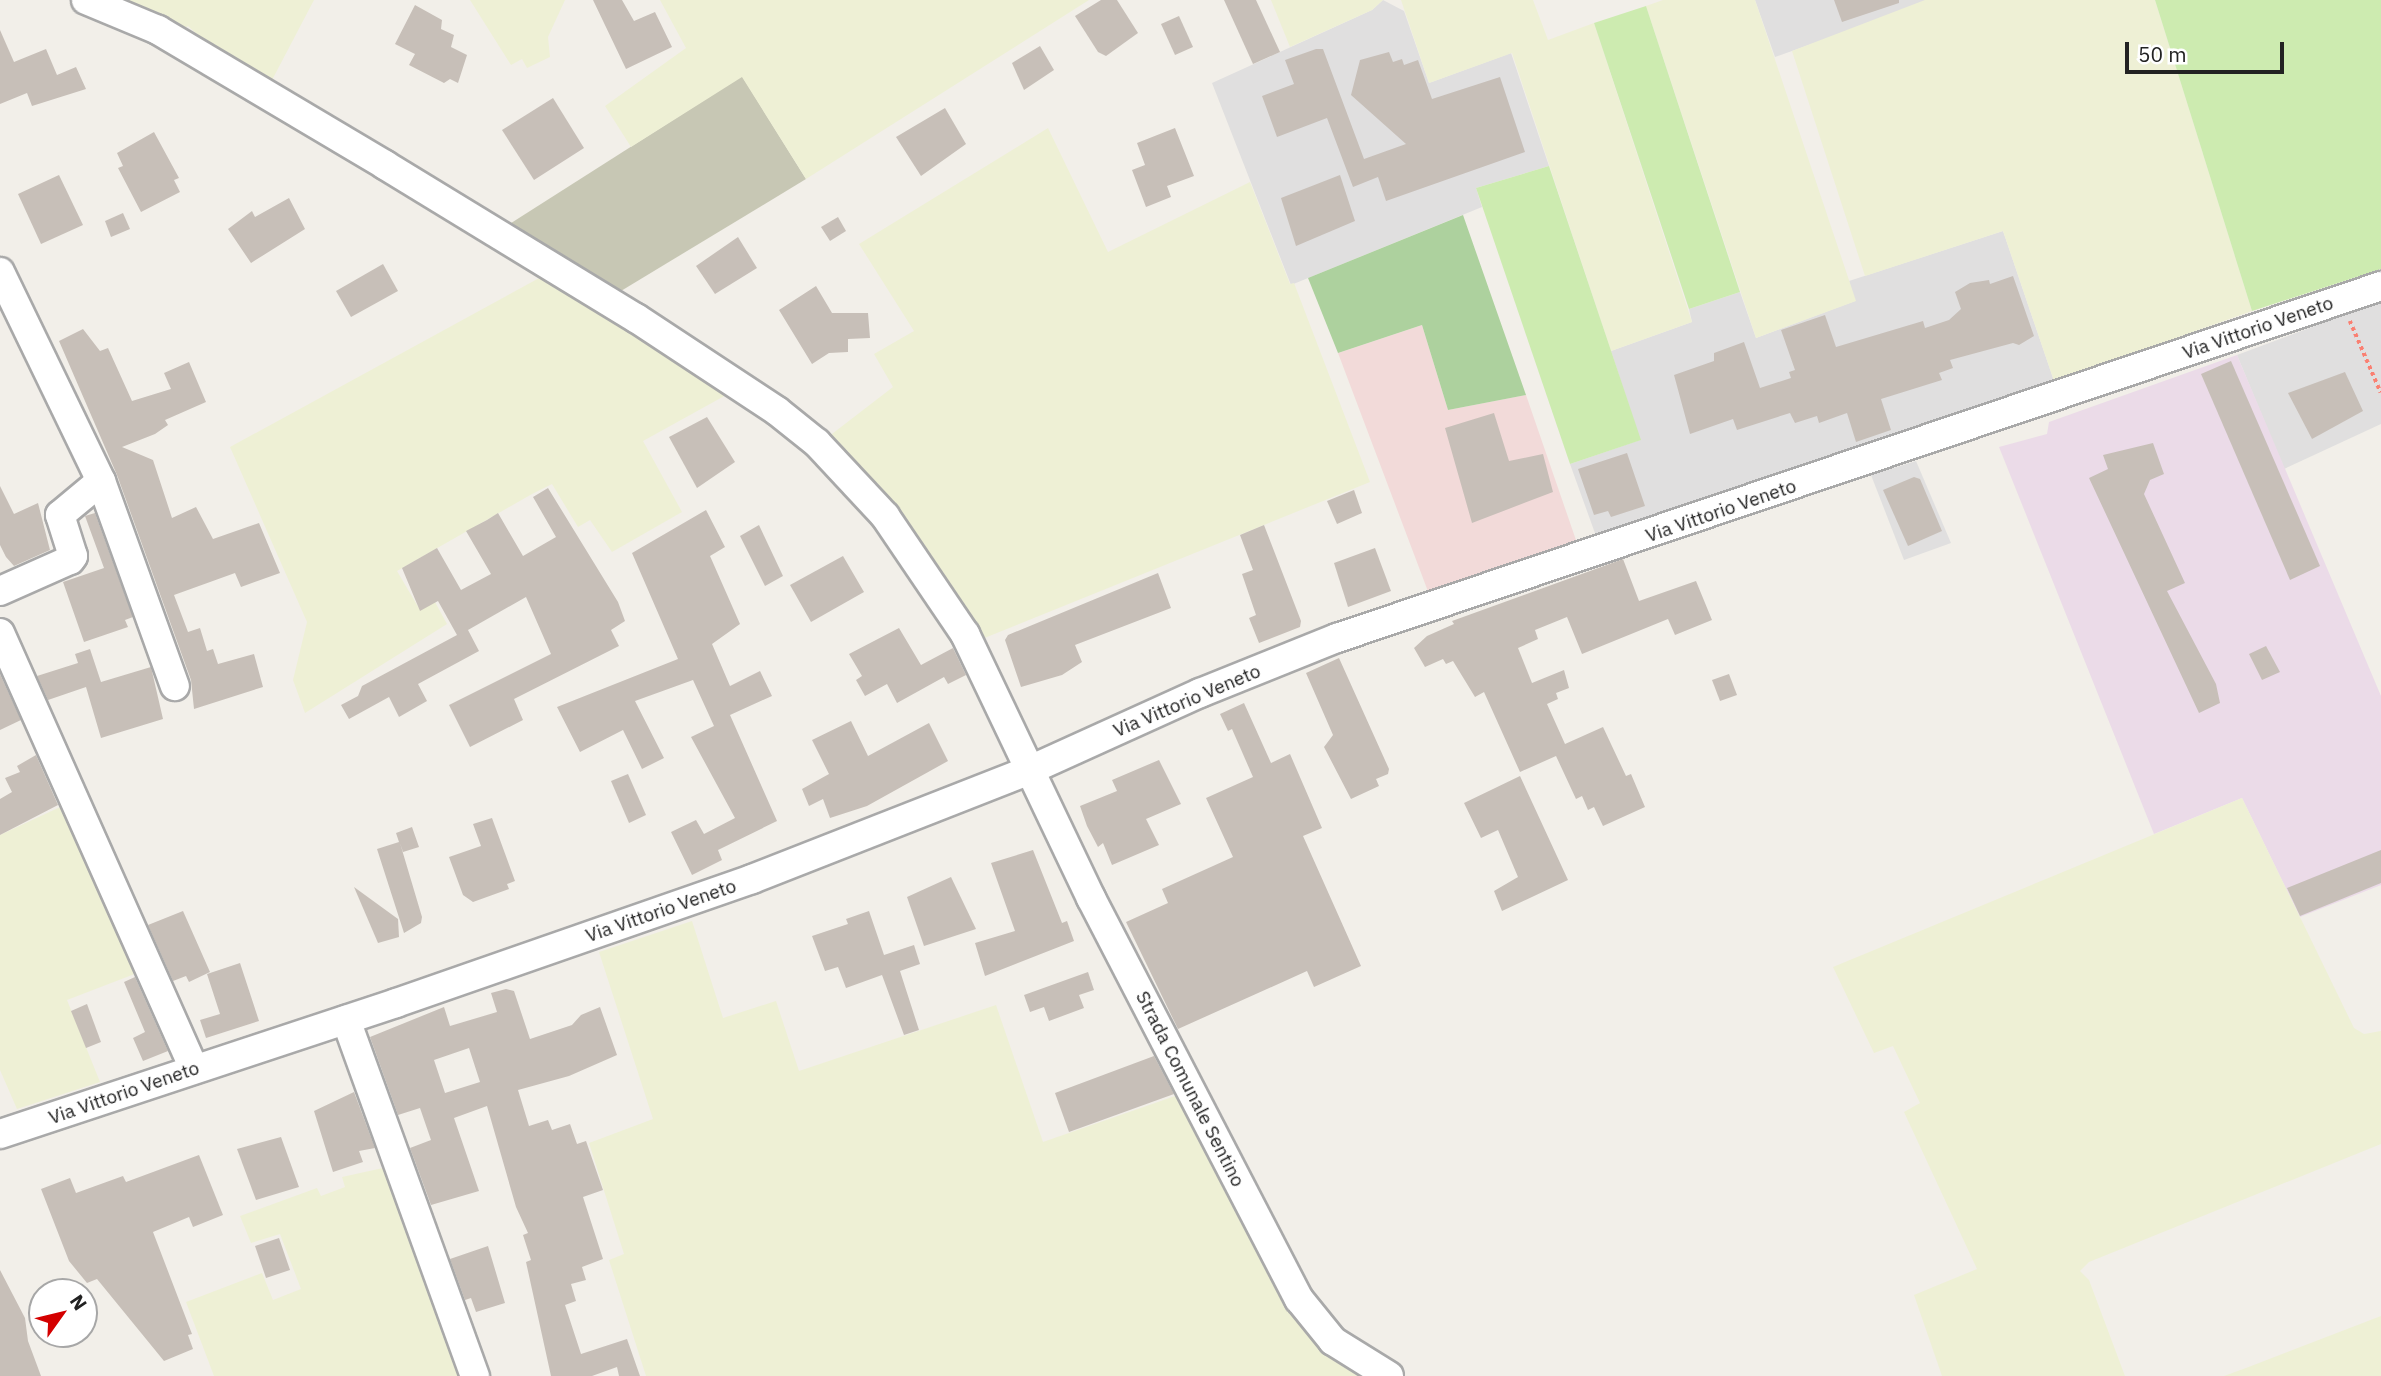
<!DOCTYPE html>
<html>
<head>
<meta charset="utf-8">
<style>
	body { margin:0 }
	#map { position:relative; width:2381px; height:1376px; overflow:hidden; background:#f2efe9; font-family:"IBM Plex Sans",sans-serif }
	div>[style] { position:absolute }
	.residential>* { inset:0; background:#e0dfdf }
	.commercial>* { inset:0; background:#f2dad9 }
	.industrial>* { inset:0; background:#ebdbe8 }
	.construction>* { inset:0; background:#c7c7b4 }
	.farmland>* { inset:0; background:#eef0d5 }
	.grass>* { inset:0; background:#cdebb0 }
	.forest>* { inset:0; background:#add19e }
	.building>* { inset:0; background:#c7bfb8 }
	.path>* { height:3.5px; margin-top:-1.75px; transform-origin:0; background:repeating-linear-gradient(90deg,#fa8072 0 3.5px,transparent 0 7px) }
	.roads { filter:drop-shadow(2px 0 #a9a9a9) drop-shadow(-2px 0 #a9a9a9) drop-shadow(0 2px #a9a9a9) drop-shadow(0 -2px #a9a9a9) }
	.minor>* { height:28px; margin:-14px; padding:0 14px; transform-origin:14px; border-radius:14px; background:#fff }
	span { translate:-50% -50%; white-space:nowrap; text-align:center; line-height:1.15; -webkit-text-stroke:6px #fff; paint-order:stroke }
	.street-label { font-size:19px; color:#222 }
	.north { position:absolute; left:28px; top:1278px; width:70px; height:70px; box-sizing:border-box; background:#fff; border:2px solid #a7a7a7; border-radius:50%; rotate:56deg; font-size:19px; font-weight:700; line-height:28px; text-align:center; color:#222 }
	.north::after { content:''; display:block; margin:auto; width:24px; height:32px; background:#d40000; clip-path:polygon(50% 0,100% 100%,50% 72%,0 100%) }
	.scale { position:absolute; left:2125px; top:42px; width:159px; height:32px; box-sizing:border-box; border:4px solid #222; border-top:0; padding-left:9px; font-size:21px; line-height:24px; white-space:nowrap; color:#222; -webkit-text-stroke:5px #fff; paint-order:stroke }
</style>
</head>
<body>
<div id="map">
	<div class="residential">
		<div style="clip-path:polygon(1383px 0,1404px 11px,1429px 83px,1511px 53px,1549px 166px,1476px 188px,1482px 207px,1291px 285px,1212px 83px,1372px 10px)"></div>
		<div style="clip-path:polygon(1755px 0,1925px 0,1926px 3px,1775px 57px)"></div>
		<div style="clip-path:polygon(2003px 231px,2054px 381px,1596px 536px,1570px 464px,1640px 440px,1611px 351px,1692px 322px,1689px 309px,1740px 292px,1756px 338px,1855px 301px,1849px 281px)"></div>
		<div style="clip-path:polygon(2381px 301px,2381px 424px,2284px 469px,2237px 355px)"></div>
		<div style="clip-path:polygon(1916px 461px,1951px 543px,1904px 560px,1871px 475px)"></div>
	</div>
	<div class="commercial">
		<div style="clip-path:polygon(1422px 325px,1448px 410px,1526px 395px,1577px 543px,1429px 594px,1338px 353px)"></div>
	</div>
	<div class="industrial">
		<div style="clip-path:polygon(2237px 355px,2381px 696px,2381px 885px,2300px 917px,2242px 798px,2154px 834px,1999px 447px,2047px 434px,2049px 422px)"></div>
	</div>
	<div class="construction">
		<div style="clip-path:polygon(742px 76px,806px 179px,616px 294px,505px 227px)"></div>
	</div>
	<div class="farmland">
		<div style="clip-path:polygon(103px 0,314px 0,271px 82px,195px 44px,200px 37px,188px 26px,176px 34px)"></div>
		<div style="clip-path:polygon(470px 0,565px 0,548px 37px,550px 57px,527px 68px,522px 59px,511px 65px)"></div>
		<div style="clip-path:polygon(660px 0,1089px 0,806px 179px,742px 77px,631px 147px,605px 106px,686px 48px)"></div>
		<div style="clip-path:polygon(1271px 0,1383px 0,1372px 10px,1290px 47px)"></div>
		<div style="clip-path:polygon(1401px 0,1533px 0,1548px 40px,1594px 23px,1692px 322px,1611px 351px,1512px 53px,1429px 83px)"></div>
		<div style="clip-path:polygon(1663px 0,1755px 0,1856px 301px,1756px 338px,1646px 6px)"></div>
		<div style="clip-path:polygon(1925px 0,2155px 0,2252px 311px,2054px 381px,2003px 231px,1865px 276px,1792px 51px)"></div>
		<div style="clip-path:polygon(1048px 128px,1108px 252px,1250px 182px,1290px 284px,1294px 283px,1370px 482px,982px 639px,935px 565px,884px 499px,828px 437px,893px 387px,874px 354px,914px 331px,859px 244px)"></div>
		<div style="clip-path:polygon(541px 277px,728px 394px,643px 441px,682px 512px,612px 552px,590px 520px,578px 527px,552px 484px,532px 494px,397px 571px,420px 610px,435px 602px,447px 624px,305px 713px,293px 680px,307px 622px,230px 447px)"></div>
		<div style="clip-path:polygon(2242px 798px,2354px 1028px,2364px 1034px,2381px 1031px,2381px 1144px,2089px 1262px,2080px 1271px,2089px 1280px,2125px 1376px,1942px 1376px,1914px 1295px,1977px 1269px,1904px 1112px,1920px 1103px,1893px 1046px,1874px 1053px,1833px 967px)"></div>
		<div style="clip-path:polygon(71px 802px,145px 970px,67px 1000px,100px 1082px,17px 1109px,0 1070px,0 835px)"></div>
		<div style="clip-path:polygon(692px 921px,723px 1018px,776px 1001px,799px 1071px,996px 1005px,1043px 1142px,1181px 1094px,1246px 1220px,1375px 1376px,646px 1376px,609px 1260px,624px 1254px,589px 1143px,653px 1119px,599px 952px)"></div>
		<div style="clip-path:polygon(392px 1166px,468px 1376px,214px 1376px,186px 1302px,262px 1273px,273px 1300px,301px 1289px,280px 1234px,251px 1243px,240px 1216px,317px 1188px,321px 1196px,345px 1187px,342px 1177px)"></div>
		<div style="clip-path:polygon(2381px 1316px,2381px 1376px,2224px 1376px,2246px 1368px)"></div>
	</div>
	<div class="grass">
		<div style="clip-path:polygon(2155px 0,2381px 0,2381px 269px,2252px 311px)"></div>
		<div style="clip-path:polygon(1646px 6px,1740px 292px,1689px 309px,1594px 23px)"></div>
		<div style="clip-path:polygon(1549px 166px,1641px 440px,1570px 464px,1476px 188px)"></div>
	</div>
	<div class="forest">
		<div style="clip-path:polygon(1463px 215px,1526px 395px,1448px 410px,1422px 325px,1338px 353px,1308px 278px)"></div>
	</div>
	<div class="building">
		<div style="clip-path:polygon(593px 0,622px 0,634px 21px,655px 12px,672px 47px,626px 69px)"></div>
		<div style="clip-path:polygon(1101px 0,1117px 0,1138px 33px,1106px 56px,1098px 52px,1075px 16px)"></div>
		<div style="clip-path:polygon(1224px 0,1256px 0,1280px 52px,1253px 64px)"></div>
		<div style="clip-path:polygon(1834px 0,1899px 0,1899px 3px,1842px 22px)"></div>
		<div style="clip-path:polygon(415px 5px,442px 20px,441px 29px,454px 35px,451px 47px,467px 55px,458px 83px,450px 79px,444px 83px,409px 65px,415px 54px,395px 44px)"></div>
		<div style="clip-path:polygon(1179px 16px,1193px 47px,1175px 55px,1161px 24px)"></div>
		<div style="clip-path:polygon(0 30px,14px 62px,46px 49px,57px 75px,76px 67px,86px 89px,32px 106px,27px 93px,0 104px)"></div>
		<div style="clip-path:polygon(1040px 46px,1054px 70px,1024px 90px,1012px 63px)"></div>
		<div style="clip-path:polygon(1316px 49px,1323px 49px,1364px 159px,1406px 144px,1351px 95px,1360px 60px,1389px 52px,1393px 62px,1402px 59px,1404px 65px,1418px 60px,1432px 99px,1500px 77px,1525px 152px,1386px 201px,1378px 177px,1353px 187px,1327px 118px,1277px 137px,1262px 96px,1294px 84px,1285px 60px)"></div>
		<div style="clip-path:polygon(553px 98px,584px 148px,534px 180px,502px 130px)"></div>
		<div style="clip-path:polygon(945px 108px,966px 144px,921px 176px,896px 137px)"></div>
		<div style="clip-path:polygon(1175px 128px,1194px 176px,1167px 186px,1171px 197px,1146px 207px,1132px 170px,1145px 165px,1137px 143px)"></div>
		<div style="clip-path:polygon(154px 132px,179px 178px,174px 180px,180px 192px,141px 212px,118px 168px,123px 166px,117px 153px)"></div>
		<div style="clip-path:polygon(59px 175px,83px 225px,41px 244px,18px 194px)"></div>
		<div style="clip-path:polygon(1340px 175px,1355px 221px,1296px 246px,1281px 198px)"></div>
		<div style="clip-path:polygon(289px 198px,305px 229px,251px 263px,228px 229px,252px 211px,255px 217px)"></div>
		<div style="clip-path:polygon(123px 213px,130px 229px,111px 237px,105px 221px)"></div>
		<div style="clip-path:polygon(838px 217px,846px 231px,830px 241px,821px 227px)"></div>
		<div style="clip-path:polygon(738px 237px,757px 268px,715px 294px,696px 266px)"></div>
		<div style="clip-path:polygon(383px 264px,398px 291px,351px 317px,336px 291px)"></div>
		<div style="clip-path:polygon(2013px 276px,2034px 336px,2019px 345px,2013px 343px,1950px 360px,1953px 368px,1939px 373px,1942px 380px,1881px 399px,1891px 430px,1856px 442px,1847px 413px,1819px 423px,1817px 416px,1795px 423px,1790px 413px,1737px 430px,1733px 419px,1690px 434px,1674px 375px,1714px 361px,1714px 353px,1744px 342px,1760px 388px,1791px 378px,1789px 372px,1795px 370px,1781px 330px,1825px 315px,1836px 347px,1923px 321px,1925px 328px,1949px 320px,1961px 309px,1955px 292px,1970px 283px,1989px 280px,1990px 284px)"></div>
		<div style="clip-path:polygon(816px 286px,832px 313px,868px 313px,870px 338px,848px 339px,848px 352px,829px 353px,812px 364px,779px 310px)"></div>
		<div style="clip-path:polygon(83px 329px,100px 351px,108px 348px,132px 401px,171px 389px,164px 373px,189px 362px,206px 402px,165px 420px,168px 425px,155px 434px,122px 447px,153px 460px,172px 518px,196px 507px,213px 539px,259px 523px,280px 573px,241px 587px,235px 573px,174px 595px,188px 632px,200px 628px,207px 651px,213px 649px,218px 664px,254px 654px,263px 687px,194px 709px,191px 680px,117px 475px,59px 341px)"></div>
		<div style="clip-path:polygon(2231px 361px,2320px 566px,2290px 580px,2201px 374px)"></div>
		<div style="clip-path:polygon(2345px 372px,2363px 411px,2312px 439px,2288px 393px)"></div>
		<div style="clip-path:polygon(1494px 413px,1509px 461px,1543px 454px,1553px 492px,1472px 523px,1445px 428px)"></div>
		<div style="clip-path:polygon(707px 417px,735px 462px,697px 488px,669px 437px)"></div>
		<div style="clip-path:polygon(2153px 443px,2164px 474px,2150px 480px,2144px 494px,2185px 583px,2167px 591px,2216px 684px,2220px 703px,2199px 713px,2089px 478px,2108px 469px,2103px 455px)"></div>
		<div style="clip-path:polygon(1627px 453px,1645px 506px,1611px 517px,1608px 511px,1594px 515px,1578px 469px)"></div>
		<div style="clip-path:polygon(1914px 477px,1920px 479px,1942px 531px,1908px 546px,1883px 490px)"></div>
		<div style="clip-path:polygon(0 486px,14px 514px,38px 503px,50px 550px,14px 566px,6px 557px,0 545px)"></div>
		<div style="clip-path:polygon(548px 488px,618px 602px,625px 621px,611px 630px,619px 646px,514px 699px,523px 720px,470px 747px,449px 705px,551px 654px,526px 597px,468px 630px,479px 651px,418px 684px,427px 701px,399px 717px,389px 697px,349px 719px,341px 705px,358px 696px,362px 686px,457px 635px,438px 601px,420px 611px,402px 568px,437px 548px,461px 590px,491px 574px,466px 531px,487px 520px,498px 513px,523px 556px,556px 537px,533px 497px)"></div>
		<div style="clip-path:polygon(1354px 490px,1362px 513px,1337px 524px,1327px 501px)"></div>
		<div style="clip-path:polygon(706px 510px,725px 547px,710px 556px,740px 624px,712px 644px,730px 686px,760px 671px,772px 696px,730px 715px,777px 821px,718px 850px,722px 860px,692px 875px,671px 832px,696px 820px,704px 834px,735px 818px,691px 737px,714px 726px,693px 680px,635px 701px,664px 758px,642px 769px,623px 730px,580px 752px,557px 707px,678px 659px,632px 553px)"></div>
		<div style="clip-path:polygon(95px 513px,133px 617px,125px 620px,128px 627px,84px 642px,63px 582px,104px 568px,85px 516px)"></div>
		<div style="clip-path:polygon(759px 525px,783px 576px,765px 586px,740px 536px)"></div>
		<div style="clip-path:polygon(1264px 525px,1301px 621px,1300px 627px,1259px 643px,1249px 618px,1256px 615px,1242px 574px,1253px 570px,1240px 535px)"></div>
		<div style="clip-path:polygon(1375px 548px,1391px 591px,1348px 607px,1334px 563px)"></div>
		<div style="clip-path:polygon(843px 556px,864px 592px,811px 622px,790px 585px)"></div>
		<div style="clip-path:polygon(1623px 559px,1639px 601px,1696px 581px,1712px 620px,1675px 635px,1668px 619px,1582px 654px,1567px 617px,1535px 630px,1538px 639px,1518px 648px,1532px 683px,1564px 670px,1569px 688px,1556px 693px,1558px 699px,1547px 704px,1565px 744px,1603px 727px,1626px 776px,1631px 774px,1645px 807px,1603px 826px,1594px 807px,1588px 810px,1582px 796px,1576px 799px,1556px 756px,1520px 772px,1484px 692px,1475px 697px,1453px 661px,1446px 664px,1443px 659px,1425px 667px,1414px 648px,1427px 636px,1454px 624px,1452px 621px)"></div>
		<div style="clip-path:polygon(1158px 573px,1171px 608px,1075px 645px,1082px 662px,1062px 675px,1021px 687px,1005px 640px,1008px 635px)"></div>
		<div style="clip-path:polygon(899px 628px,921px 665px,953px 648px,966px 675px,948px 684px,944px 677px,897px 703px,887px 684px,865px 696px,856px 680px,862px 676px,849px 654px)"></div>
		<div style="clip-path:polygon(2266px 646px,2280px 672px,2262px 680px,2249px 654px)"></div>
		<div style="clip-path:polygon(90px 649px,101px 682px,151px 667px,163px 719px,101px 738px,86px 687px,48px 700px,37px 676px,78px 663px,75px 654px)"></div>
		<div style="clip-path:polygon(1339px 658px,1389px 769px,1388px 774px,1376px 779px,1379px 786px,1351px 799px,1324px 747px,1333px 735px,1306px 673px)"></div>
		<div style="clip-path:polygon(0 674px,21px 720px,0 730px)"></div>
		<div style="clip-path:polygon(1729px 674px,1737px 695px,1720px 701px,1712px 680px)"></div>
		<div style="clip-path:polygon(1244px 703px,1271px 763px,1290px 754px,1322px 828px,1303px 836px,1361px 966px,1314px 987px,1307px 971px,1178px 1029px,1126px 922px,1168px 903px,1162px 889px,1233px 857px,1206px 798px,1253px 777px,1232px 729px,1228px 731px,1220px 714px)"></div>
		<div style="clip-path:polygon(851px 721px,868px 756px,929px 723px,948px 761px,867px 806px,830px 818px,823px 799px,809px 806px,802px 789px,829px 774px,812px 740px)"></div>
		<div style="clip-path:polygon(36px 755px,58px 805px,0 835px,0 799px,12px 792px,5px 778px,20px 772px,17px 766px)"></div>
		<div style="clip-path:polygon(1159px 760px,1181px 804px,1146px 819px,1159px 845px,1112px 865px,1103px 843px,1098px 847px,1087px 826px,1080px 806px,1117px 791px,1112px 780px)"></div>
		<div style="clip-path:polygon(628px 774px,646px 815px,629px 823px,611px 781px)"></div>
		<div style="clip-path:polygon(1520px 776px,1568px 880px,1502px 911px,1494px 891px,1518px 877px,1498px 830px,1481px 838px,1464px 803px)"></div>
		<div style="clip-path:polygon(492px 818px,515px 881px,507px 884px,509px 889px,473px 902px,463px 895px,449px 857px,481px 846px,473px 824px)"></div>
		<div style="clip-path:polygon(412px 827px,419px 847px,403px 852px,400px 843px,422px 917px,421px 923px,404px 933px,377px 849px,399px 842px,396px 833px)"></div>
		<div style="clip-path:polygon(1033px 850px,1062px 923px,1067px 921px,1074px 941px,985px 976px,975px 943px,1015px 931px,991px 863px)"></div>
		<div style="clip-path:polygon(2381px 850px,2381px 883px,2300px 916px,2287px 888px)"></div>
		<div style="clip-path:polygon(951px 877px,976px 929px,924px 946px,907px 897px)"></div>
		<div style="clip-path:polygon(354px 887px,398px 919px,399px 937px,378px 943px)"></div>
		<div style="clip-path:polygon(183px 911px,210px 972px,189px 982px,186px 976px,173px 981px,148px 925px)"></div>
		<div style="clip-path:polygon(869px 911px,884px 955px,914px 945px,920px 964px,900px 971px,919px 1030px,904px 1035px,882px 975px,846px 988px,838px 967px,825px 971px,812px 936px,848px 924px,846px 919px)"></div>
		<div style="clip-path:polygon(240px 963px,259px 1021px,206px 1038px,200px 1020px,220px 1014px,207px 974px)"></div>
		<div style="clip-path:polygon(1088px 972px,1094px 990px,1079px 995px,1084px 1008px,1049px 1021px,1044px 1007px,1030px 1012px,1024px 995px)"></div>
		<div style="clip-path:polygon(135px 977px,168px 1051px,143px 1061px,133px 1038px,145px 1032px,124px 982px)"></div>
		<div style="clip-path:polygon(evenodd,506px 989px,514px 991px,530px 1039px,572px 1025px,581px 1015px,600px 1007px,617px 1055px,569px 1076px,518px 1090px,529px 1126px,548px 1120px,552px 1130px,570px 1124px,577px 1144px,586px 1141px,603px 1190px,583px 1197px,603px 1259px,582px 1267px,586px 1280px,571px 1284px,576px 1301px,565px 1305px,581px 1354px,627px 1339px,640px 1376px,619px 1376px,617px 1367px,592px 1376px,551px 1376px,526px 1262px,531px 1260px,523px 1235px,528px 1233px,516px 1207px,487px 1106px,454px 1118px,479px 1191px,431px 1205px,410px 1148px,431px 1140px,420px 1108px,398px 1115px,370px 1037px,444px 1007px,450px 1026px,497px 1012px,491px 993px,506px 989px,469px 1048px,480px 1082px,445px 1093px,434px 1060px,469px 1048px)"></div>
		<div style="clip-path:polygon(87px 1004px,101px 1042px,86px 1048px,71px 1011px)"></div>
		<div style="clip-path:polygon(1154px 1056px,1174px 1094px,1069px 1132px,1055px 1093px)"></div>
		<div style="clip-path:polygon(354px 1092px,375px 1148px,359px 1151px,363px 1162px,333px 1172px,314px 1111px)"></div>
		<div style="clip-path:polygon(281px 1137px,299px 1187px,256px 1200px,237px 1149px)"></div>
		<div style="clip-path:polygon(199px 1155px,223px 1215px,193px 1227px,189px 1217px,153px 1232px,192px 1334px,188px 1335px,193px 1349px,164px 1361px,97px 1279px,87px 1283px,69px 1261px,41px 1189px,70px 1178px,76px 1193px,123px 1176px,126px 1182px)"></div>
		<div style="clip-path:polygon(279px 1238px,290px 1270px,266px 1278px,255px 1246px)"></div>
		<div style="clip-path:polygon(488px 1246px,505px 1303px,476px 1312px,471px 1298px,465px 1300px,450px 1259px)"></div>
		<div style="clip-path:polygon(0 1270px,25px 1318px,28px 1341px,41px 1376px,0 1376px)"></div>
	</div>
	<div class="path">
		<div style="left:2350px;top:321px;width:78px;rotate:66.7deg"></div>
	</div>
	<div class="roads">
		<div class="minor">
			<div style="left:86px;top:0;width:78px;rotate:22.6deg"></div>
			<div style="left:158px;top:30px;width:264px;rotate:30.7deg"></div>
			<div style="left:385px;top:165px;width:294px;rotate:31.4deg"></div>
			<div style="left:636px;top:318px;width:169px;rotate:33.4deg"></div>
			<div style="left:777px;top:411px;width:51px;rotate:38.7deg"></div>
			<div style="left:817px;top:443px;width:100px;rotate:47deg"></div>
			<div style="left:885px;top:516px;width:143px;rotate:55.9deg"></div>
			<div style="left:965px;top:634px;width:293px;rotate:64.5deg"></div>
			<div style="left:1091px;top:898px;width:452px;rotate:62.6deg"></div>
			<div style="left:1299px;top:1299px;width:54px;rotate:51deg"></div>
			<div style="left:1333px;top:1341px;width:66px;rotate:32deg"></div>
			<div style="left:0;top:272px;width:232px;rotate:64.2deg"></div>
			<div style="left:101px;top:481px;width:218px;rotate:70.2deg"></div>
			<div style="left:0;top:591px;width:77px;rotate:-23.9deg"></div>
			<div style="left:70px;top:560px;width:5px;rotate:-53deg"></div>
			<div style="left:73px;top:556px;width:43px;rotate:-107.6deg"></div>
			<div style="left:60px;top:515px;width:53px;rotate:-39.7deg"></div>
			<div style="left:0;top:633px;width:477px;rotate:66deg"></div>
			<div style="left:346px;top:1020px;width:379px;rotate:70.1deg"></div>
			<div style="left:0;top:1134px;width:417px;rotate:-18.3deg"></div>
			<div style="left:396px;top:1003px;width:377px;rotate:-19.2deg"></div>
			<div style="left:752px;top:879px;width:299px;rotate:-21.4deg"></div>
			<div style="left:1030px;top:770px;width:187px;rotate:-24.4deg"></div>
			<div style="left:1200px;top:693px;width:148px;rotate:-21.9deg"></div>
			<div style="left:1337px;top:638px;width:1102px;rotate:-18.63deg"></div>
		</div>
	</div>
	<div class="street-label">
		<span style="left:2258px;top:328px;rotate:-19deg">Via Vittorio Veneto</span>
		<span style="left:1721px;top:511px;rotate:-19deg">Via Vittorio Veneto</span>
		<span style="left:1187px;top:701px;rotate:-23deg">Via Vittorio Veneto</span>
		<span style="left:661px;top:911px;rotate:-19deg">Via Vittorio Veneto</span>
		<span style="left:1190px;top:1089px;rotate:63deg">Strada Comunale Sentino</span>
		<span style="left:124px;top:1093px;rotate:-19deg">Via Vittorio Veneto</span>
	</div>
	<div class="north">N</div>
	<div class="scale">50 m</div>
</div>
</body>
</html>
